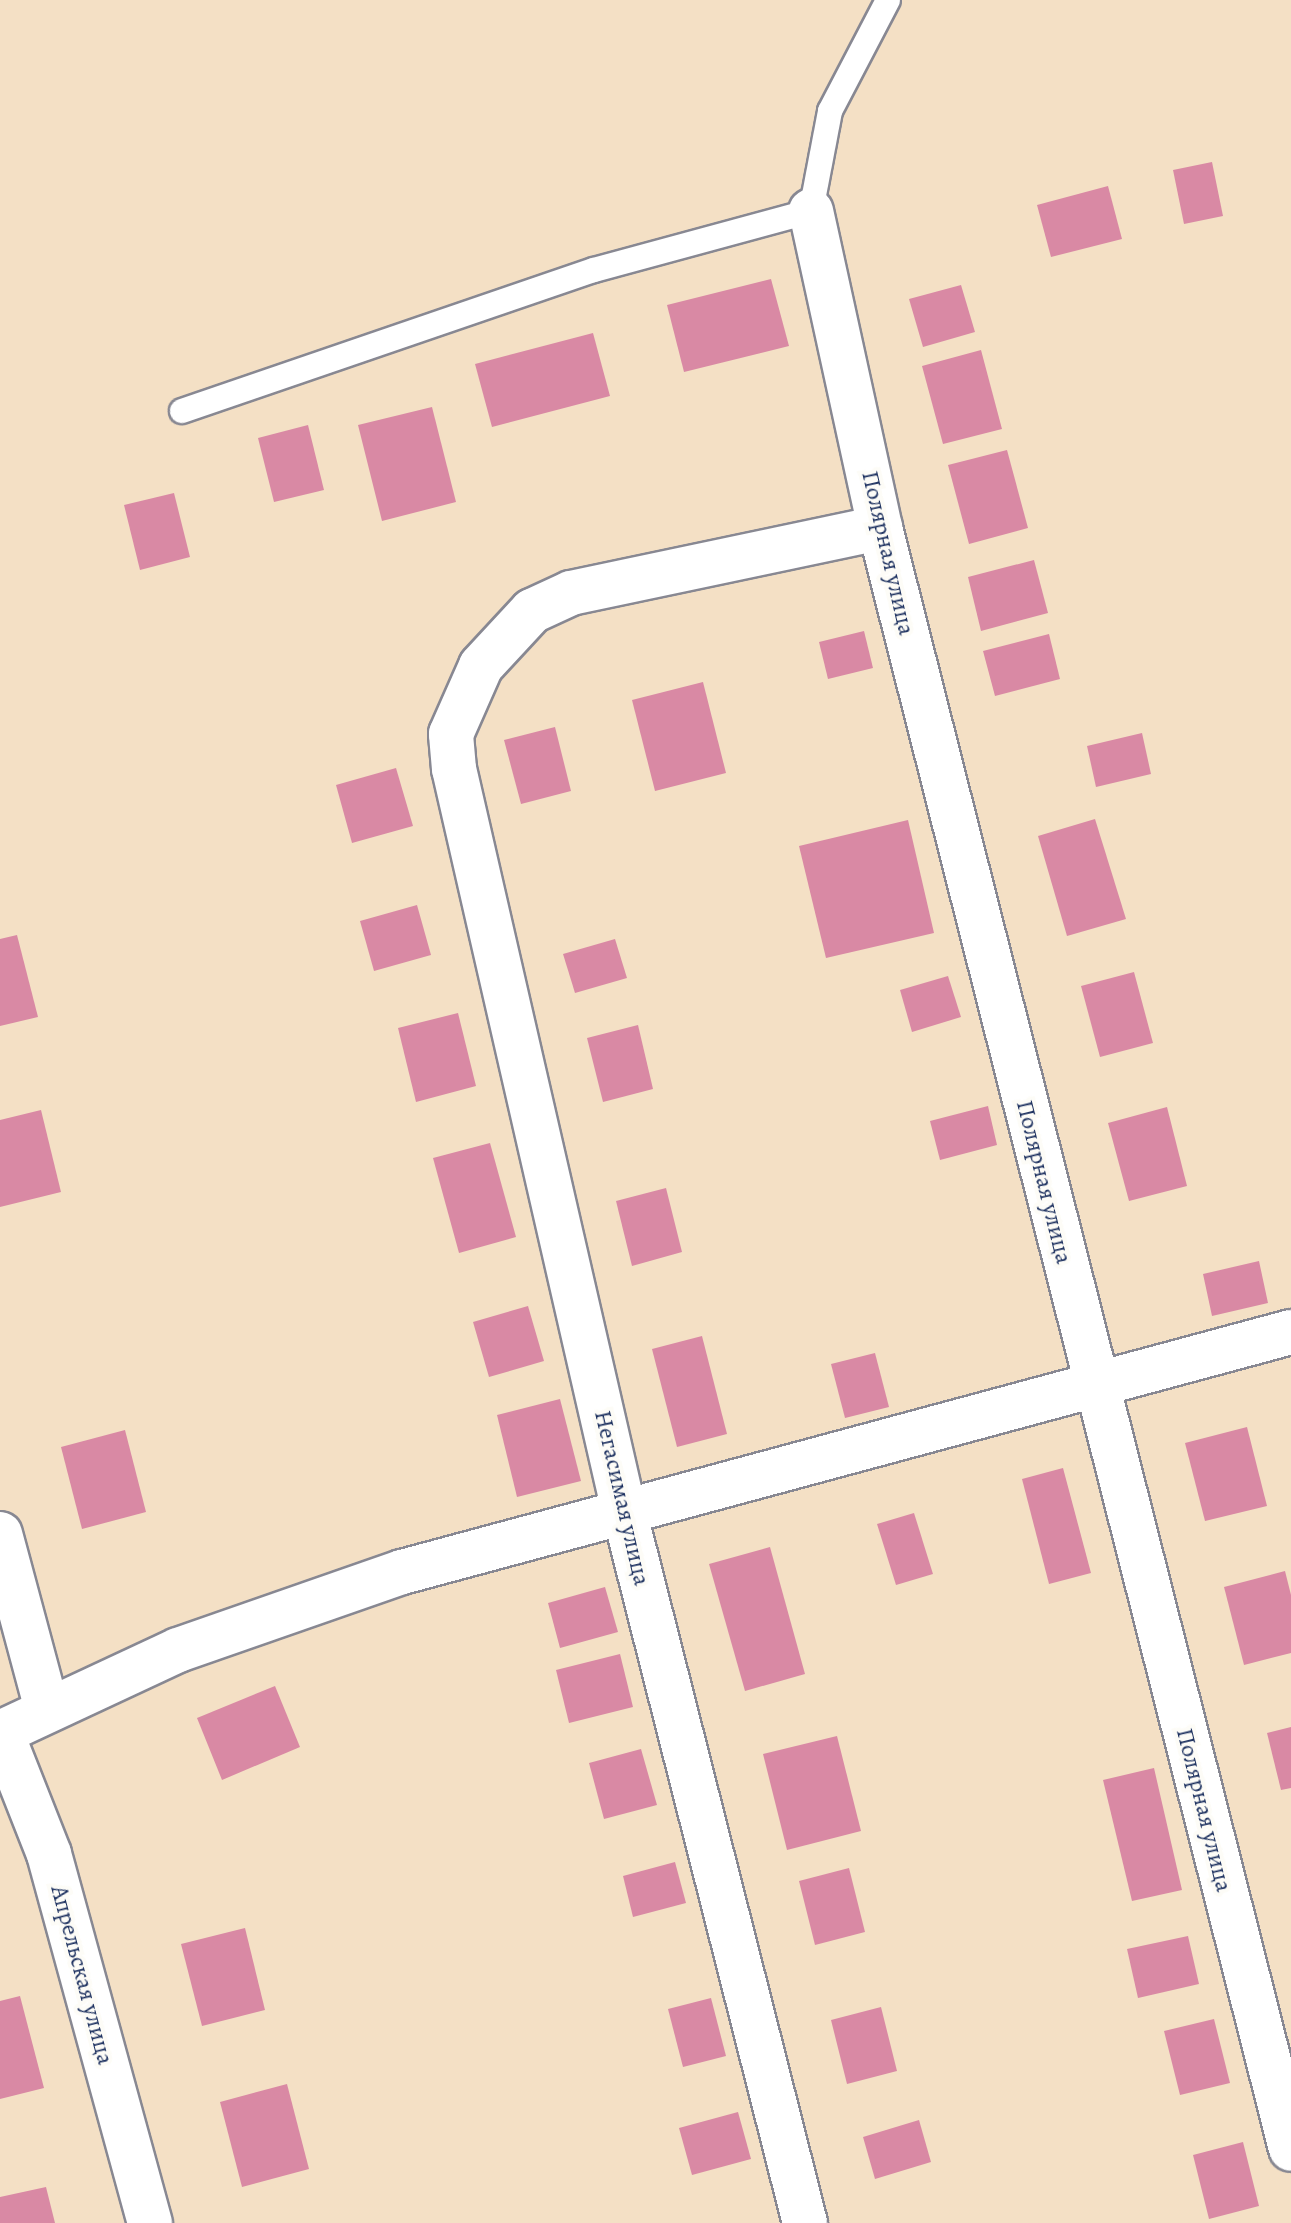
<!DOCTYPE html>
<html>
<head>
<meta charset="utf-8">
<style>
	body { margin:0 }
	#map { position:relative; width:1291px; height:2223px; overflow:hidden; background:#f4e0c5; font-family:Alegreya,serif }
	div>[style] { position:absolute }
	.building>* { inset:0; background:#d989a4 }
	.roads { filter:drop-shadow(2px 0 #888892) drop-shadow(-2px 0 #888892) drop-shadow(0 2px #888892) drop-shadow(0 -2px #888892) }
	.service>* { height:24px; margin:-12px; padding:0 12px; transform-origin:12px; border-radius:12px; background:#fff }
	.minor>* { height:44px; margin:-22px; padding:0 22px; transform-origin:22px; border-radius:22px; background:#fff }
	span { translate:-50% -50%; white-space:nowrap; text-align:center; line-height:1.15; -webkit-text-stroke:8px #fdfcf7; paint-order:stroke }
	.street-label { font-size:24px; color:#1b2f5e }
</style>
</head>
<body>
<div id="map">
	<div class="building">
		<div style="clip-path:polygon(1212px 162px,1223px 216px,1184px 224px,1173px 170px)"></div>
		<div style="clip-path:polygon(1108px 186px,1122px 239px,1051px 257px,1037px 205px)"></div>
		<div style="clip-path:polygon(771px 279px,789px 346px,684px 372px,667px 305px)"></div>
		<div style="clip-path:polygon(961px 285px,975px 332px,923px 347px,909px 299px)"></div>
		<div style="clip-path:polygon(593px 333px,610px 396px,492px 427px,475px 364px)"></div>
		<div style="clip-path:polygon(981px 350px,1002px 429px,943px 444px,922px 366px)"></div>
		<div style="clip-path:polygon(432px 407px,456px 502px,382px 521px,358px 425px)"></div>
		<div style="clip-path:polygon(308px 425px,324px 490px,274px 502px,258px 438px)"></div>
		<div style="clip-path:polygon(1007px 450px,1028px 528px,969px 544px,948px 465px)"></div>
		<div style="clip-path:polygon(174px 493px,190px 557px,140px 570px,124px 505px)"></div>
		<div style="clip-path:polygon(1034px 560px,1048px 613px,981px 631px,968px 577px)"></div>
		<div style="clip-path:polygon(864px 631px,873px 668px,828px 679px,819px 642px)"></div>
		<div style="clip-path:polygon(1049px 634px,1060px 679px,995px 696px,983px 651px)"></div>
		<div style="clip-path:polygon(703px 682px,726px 773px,655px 791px,632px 700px)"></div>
		<div style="clip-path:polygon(555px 727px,571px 791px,521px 804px,504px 740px)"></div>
		<div style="clip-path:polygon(1142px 733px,1151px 774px,1096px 787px,1087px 746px)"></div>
		<div style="clip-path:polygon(396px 768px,413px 826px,352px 843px,336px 785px)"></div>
		<div style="clip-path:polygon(1095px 819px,1126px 919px,1067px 936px,1038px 836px)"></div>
		<div style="clip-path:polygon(908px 820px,934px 933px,826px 958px,799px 846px)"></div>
		<div style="clip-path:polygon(417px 905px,431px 955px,374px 971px,360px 921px)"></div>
		<div style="clip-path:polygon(17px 935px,38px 1017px,0 1026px,0 939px)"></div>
		<div style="clip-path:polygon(615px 939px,627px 978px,575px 993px,563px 954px)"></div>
		<div style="clip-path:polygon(1134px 972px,1153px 1043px,1100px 1057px,1081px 986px)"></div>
		<div style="clip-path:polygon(948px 976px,961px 1017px,912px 1032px,900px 990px)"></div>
		<div style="clip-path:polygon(458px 1013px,476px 1086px,416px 1102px,398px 1028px)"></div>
		<div style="clip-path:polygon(638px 1025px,653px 1089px,603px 1102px,587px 1038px)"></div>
		<div style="clip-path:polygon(988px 1106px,997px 1145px,940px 1160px,930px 1121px)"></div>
		<div style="clip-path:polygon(1167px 1107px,1187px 1186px,1129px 1201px,1108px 1123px)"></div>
		<div style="clip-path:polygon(41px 1110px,61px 1192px,0 1207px,0 1120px)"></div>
		<div style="clip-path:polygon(490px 1143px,516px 1237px,459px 1253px,433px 1158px)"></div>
		<div style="clip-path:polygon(666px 1188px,682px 1252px,632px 1266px,616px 1201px)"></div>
		<div style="clip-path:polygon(1259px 1261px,1268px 1303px,1212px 1316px,1203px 1274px)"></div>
		<div style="clip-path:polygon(528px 1306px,544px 1361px,489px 1377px,473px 1322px)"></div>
		<div style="clip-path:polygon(702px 1336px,727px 1434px,677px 1447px,652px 1349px)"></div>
		<div style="clip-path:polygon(875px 1353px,889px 1407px,845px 1418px,831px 1364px)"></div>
		<div style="clip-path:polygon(560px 1399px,581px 1481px,517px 1497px,497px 1415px)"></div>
		<div style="clip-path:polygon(1247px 1427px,1267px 1506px,1205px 1521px,1185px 1443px)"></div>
		<div style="clip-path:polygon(125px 1430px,146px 1512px,82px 1529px,61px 1447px)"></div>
		<div style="clip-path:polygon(1063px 1468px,1091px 1573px,1049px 1584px,1022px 1479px)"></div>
		<div style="clip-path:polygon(914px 1513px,933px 1574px,896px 1585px,877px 1524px)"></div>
		<div style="clip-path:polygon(770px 1547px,805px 1674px,745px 1691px,709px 1564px)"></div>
		<div style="clip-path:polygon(1285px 1571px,1291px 1595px,1291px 1653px,1244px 1665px,1224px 1587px)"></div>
		<div style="clip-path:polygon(605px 1587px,618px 1632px,560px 1648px,548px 1603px)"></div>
		<div style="clip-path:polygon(620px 1654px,633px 1707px,569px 1723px,556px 1670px)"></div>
		<div style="clip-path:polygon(275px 1686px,300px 1747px,222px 1780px,197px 1718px)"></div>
		<div style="clip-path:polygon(1291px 1727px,1291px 1788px,1281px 1790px,1267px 1733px)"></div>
		<div style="clip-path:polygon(837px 1736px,861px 1831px,787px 1850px,763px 1754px)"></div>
		<div style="clip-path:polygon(641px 1749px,657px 1805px,604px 1819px,589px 1763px)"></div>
		<div style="clip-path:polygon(1154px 1768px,1182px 1890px,1132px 1901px,1103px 1780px)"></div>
		<div style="clip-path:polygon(675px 1862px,686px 1903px,633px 1917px,623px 1876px)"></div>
		<div style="clip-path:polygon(849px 1868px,865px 1932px,815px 1945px,799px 1881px)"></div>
		<div style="clip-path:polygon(245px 1928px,265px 2010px,202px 2026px,181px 1944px)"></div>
		<div style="clip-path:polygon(1188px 1936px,1199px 1984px,1138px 1998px,1127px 1949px)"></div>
		<div style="clip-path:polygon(20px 1996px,44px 2088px,0 2099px,0 2001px)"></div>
		<div style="clip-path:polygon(711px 1998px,726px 2056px,683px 2067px,668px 2009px)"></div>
		<div style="clip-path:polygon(881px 2007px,897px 2071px,847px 2084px,831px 2020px)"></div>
		<div style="clip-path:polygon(1214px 2019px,1230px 2083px,1180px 2095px,1164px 2031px)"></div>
		<div style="clip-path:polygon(287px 2084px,309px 2169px,242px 2187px,220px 2102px)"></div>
		<div style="clip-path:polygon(738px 2112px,751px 2159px,692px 2175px,679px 2128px)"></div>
		<div style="clip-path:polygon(919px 2120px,931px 2162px,875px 2179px,863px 2137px)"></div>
		<div style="clip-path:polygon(1243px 2142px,1259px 2206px,1209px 2219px,1193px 2155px)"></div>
		<div style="clip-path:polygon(46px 2187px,55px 2223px,0 2223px,0 2197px)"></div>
	</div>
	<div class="roads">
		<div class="service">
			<div style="left:182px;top:411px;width:435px;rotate:-18.9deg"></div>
			<div style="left:594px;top:270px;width:225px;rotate:-15.2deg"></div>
			<div style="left:811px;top:211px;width:102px;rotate:-79.2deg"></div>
			<div style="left:830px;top:111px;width:125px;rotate:-62.4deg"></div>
		</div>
		<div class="minor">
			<div style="left:811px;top:211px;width:324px;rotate:77.7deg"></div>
			<div style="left:880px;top:528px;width:1672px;rotate:75.77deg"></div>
			<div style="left:0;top:1534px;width:182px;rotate:75deg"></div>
			<div style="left:1px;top:1732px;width:131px;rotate:68.5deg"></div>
			<div style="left:49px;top:1854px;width:383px;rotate:74.7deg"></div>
			<div style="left:0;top:1733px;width:196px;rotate:-25deg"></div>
			<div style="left:178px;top:1650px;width:237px;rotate:-19.2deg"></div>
			<div style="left:402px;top:1572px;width:921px;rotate:-15.11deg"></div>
			<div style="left:805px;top:2223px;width:735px;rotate:-104.26deg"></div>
			<div style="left:624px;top:1511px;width:761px;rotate:-102.9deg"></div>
			<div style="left:454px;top:769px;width:35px;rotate:-95deg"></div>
			<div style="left:451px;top:734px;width:74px;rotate:-66.2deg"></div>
			<div style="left:481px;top:666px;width:75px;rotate:-47.2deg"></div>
			<div style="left:532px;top:611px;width:43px;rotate:-24.8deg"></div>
			<div style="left:571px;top:593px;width:316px;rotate:-11.9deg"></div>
		</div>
	</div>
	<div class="street-label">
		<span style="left:888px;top:553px;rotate:77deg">Полярная улица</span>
		<span style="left:1044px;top:1182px;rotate:76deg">Полярная улица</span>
		<span style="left:622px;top:1498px;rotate:77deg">Негасимая улица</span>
		<span style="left:1204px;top:1810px;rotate:76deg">Полярная улица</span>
		<span style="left:82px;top:1975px;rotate:75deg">Апрельская улица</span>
	</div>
</div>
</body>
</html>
